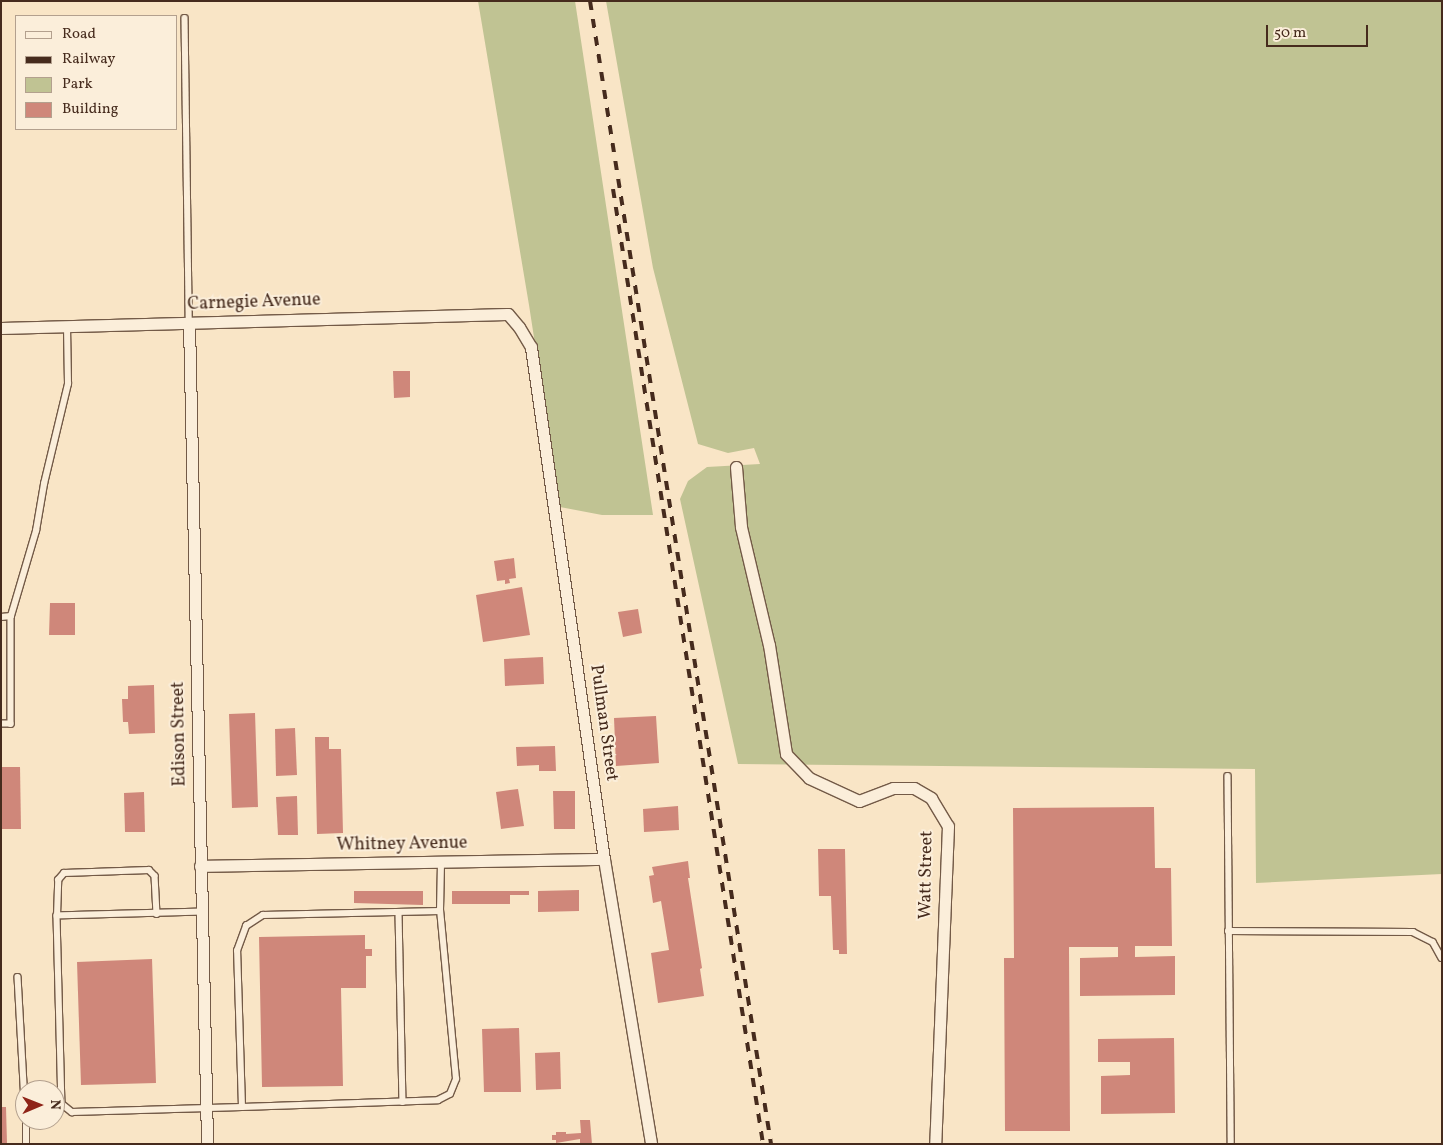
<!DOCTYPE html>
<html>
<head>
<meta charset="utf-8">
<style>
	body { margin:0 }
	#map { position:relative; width:1443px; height:1145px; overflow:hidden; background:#f9e5c6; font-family:Vollkorn,serif }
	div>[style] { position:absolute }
	.green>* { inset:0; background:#c0c393 }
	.building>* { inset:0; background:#cf877a }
	.roads { filter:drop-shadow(1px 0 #735a47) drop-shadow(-1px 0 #735a47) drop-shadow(0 1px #735a47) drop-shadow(0 -1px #735a47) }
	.service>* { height:5.5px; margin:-2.75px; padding:0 2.75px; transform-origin:2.75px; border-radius:2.75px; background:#fbeeda }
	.minor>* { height:11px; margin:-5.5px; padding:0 5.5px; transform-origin:5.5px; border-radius:5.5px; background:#fbeeda }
	.rail>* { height:4px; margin-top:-2px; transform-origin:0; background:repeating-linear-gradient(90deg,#462b1d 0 9px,transparent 0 18px) }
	span { translate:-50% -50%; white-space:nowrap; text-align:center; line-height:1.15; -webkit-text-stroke:4px #fbeeda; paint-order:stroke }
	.street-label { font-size:18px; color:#462b1d }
	.frame { position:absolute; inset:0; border:2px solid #462b1d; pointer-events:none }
	.legend { position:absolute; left:15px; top:15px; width:162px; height:115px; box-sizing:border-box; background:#fbeeda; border:1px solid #b3a08e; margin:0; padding:6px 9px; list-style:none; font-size:15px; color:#462b1d }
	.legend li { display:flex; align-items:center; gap:10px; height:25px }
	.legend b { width:25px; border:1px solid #b3a08e }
	.north { position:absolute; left:15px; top:1080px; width:50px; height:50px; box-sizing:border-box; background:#fbeeda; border:1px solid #b3a08e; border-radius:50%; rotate:89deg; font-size:14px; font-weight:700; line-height:20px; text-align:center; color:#462b1d }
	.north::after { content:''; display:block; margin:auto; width:18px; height:22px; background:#8f2418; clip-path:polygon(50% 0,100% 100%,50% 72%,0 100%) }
	.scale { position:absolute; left:1266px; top:25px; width:102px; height:22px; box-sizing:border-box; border:2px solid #462b1d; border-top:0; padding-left:6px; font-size:15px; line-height:18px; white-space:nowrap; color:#462b1d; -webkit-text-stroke:4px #fbeeda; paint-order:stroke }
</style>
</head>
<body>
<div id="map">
	<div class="green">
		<div style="clip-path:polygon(478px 1px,575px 1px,653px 515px,602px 515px,560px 507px,529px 305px)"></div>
		<div style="clip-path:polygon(606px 1px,1442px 1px,1442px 874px,1256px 883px,1255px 769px,738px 764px,680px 499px,688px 481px,707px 467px,760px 464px,754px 448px,728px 453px,698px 444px,653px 268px)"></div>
	</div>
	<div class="building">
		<div style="clip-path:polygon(393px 371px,410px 371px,410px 397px,394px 398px)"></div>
		<div style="clip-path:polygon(514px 558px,516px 578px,509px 579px,510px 583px,505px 584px,505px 580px,497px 581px,494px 561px)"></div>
		<div style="clip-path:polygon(522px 587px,530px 635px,483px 642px,476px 595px)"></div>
		<div style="clip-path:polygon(50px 603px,75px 603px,75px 635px,49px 635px)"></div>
		<div style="clip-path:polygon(638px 609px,642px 633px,623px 637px,618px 612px)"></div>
		<div style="clip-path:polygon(543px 657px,544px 684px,505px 686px,504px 659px)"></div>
		<div style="clip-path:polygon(154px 685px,155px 733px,129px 734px,128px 722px,123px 722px,122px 699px,128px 699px,128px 686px)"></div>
		<div style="clip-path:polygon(255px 713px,258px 807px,232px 808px,229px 714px)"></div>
		<div style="clip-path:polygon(656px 716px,659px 763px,616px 766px,614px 718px)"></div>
		<div style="clip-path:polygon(295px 728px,297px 775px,276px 776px,275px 729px)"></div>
		<div style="clip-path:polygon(315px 737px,329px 737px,329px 749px,341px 749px,343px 833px,317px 834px)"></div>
		<div style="clip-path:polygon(555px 746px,556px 771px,539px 771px,539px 765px,517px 766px,516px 747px)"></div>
		<div style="clip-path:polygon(1px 767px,20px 767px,21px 829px,1px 829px)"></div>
		<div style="clip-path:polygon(518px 789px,524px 826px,501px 829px,496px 792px)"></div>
		<div style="clip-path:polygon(553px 791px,575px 791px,575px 829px,554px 829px)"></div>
		<div style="clip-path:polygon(144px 792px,145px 832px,125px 832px,124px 793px)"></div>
		<div style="clip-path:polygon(297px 796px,298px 835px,278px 835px,276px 797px)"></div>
		<div style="clip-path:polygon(678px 806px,679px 830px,644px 832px,643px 809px)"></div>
		<div style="clip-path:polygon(1154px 807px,1155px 868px,1171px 868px,1172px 946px,1135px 946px,1135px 957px,1175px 956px,1175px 995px,1080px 996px,1080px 958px,1118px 957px,1118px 947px,1069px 947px,1070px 1131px,1005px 1131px,1004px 958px,1014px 958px,1013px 808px)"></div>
		<div style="clip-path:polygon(818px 849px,845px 849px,847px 954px,839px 954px,839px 950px,833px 950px,831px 896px,819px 896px)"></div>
		<div style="clip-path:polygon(688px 861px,690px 878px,688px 878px,702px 968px,700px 969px,704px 996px,658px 1003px,651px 953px,669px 950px,661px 901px,653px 903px,649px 876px,654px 875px,652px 867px)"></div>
		<div style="clip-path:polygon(579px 890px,579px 911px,538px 912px,538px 891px)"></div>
		<div style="clip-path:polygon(354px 891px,423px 891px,423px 905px,354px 903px)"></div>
		<div style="clip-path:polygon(452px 891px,529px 891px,529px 895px,510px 895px,510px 904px,452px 904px)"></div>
		<div style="clip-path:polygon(365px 935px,365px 949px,372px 949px,372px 956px,366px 956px,366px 988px,341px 988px,343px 1086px,262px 1087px,259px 937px)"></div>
		<div style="clip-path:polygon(152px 959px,156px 1083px,81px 1085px,77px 962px)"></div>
		<div style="clip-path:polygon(519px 1028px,521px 1092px,484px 1092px,482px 1029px)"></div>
		<div style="clip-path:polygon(1174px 1038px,1175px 1113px,1101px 1114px,1101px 1076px,1130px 1075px,1130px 1062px,1098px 1062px,1098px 1039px)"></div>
		<div style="clip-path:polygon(560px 1052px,561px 1089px,536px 1090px,535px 1053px)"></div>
		<div style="clip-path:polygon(1px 1107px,6px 1107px,7px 1144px,1px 1144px)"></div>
		<div style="clip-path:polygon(580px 1120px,590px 1120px,592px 1144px,580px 1144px,580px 1139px,556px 1143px,556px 1140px,552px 1140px,552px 1135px,556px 1135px,556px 1132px,566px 1132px,566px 1134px,581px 1133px)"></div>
	</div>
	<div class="roads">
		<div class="service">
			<div style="left:185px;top:18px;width:305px;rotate:89.2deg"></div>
			<div style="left:11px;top:616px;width:89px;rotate:-73.6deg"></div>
			<div style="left:36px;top:531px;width:48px;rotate:-80.3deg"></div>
			<div style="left:44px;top:484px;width:103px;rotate:-76.5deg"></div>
			<div style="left:68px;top:384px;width:58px;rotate:-91deg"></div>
			<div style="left:1px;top:617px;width:10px;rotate:-6deg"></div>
			<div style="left:11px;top:616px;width:108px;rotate:90deg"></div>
			<div style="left:11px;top:724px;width:10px;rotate:180deg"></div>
			<div style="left:1228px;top:776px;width:368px;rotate:89.5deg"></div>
			<div style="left:201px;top:912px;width:144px;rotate:178.4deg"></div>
			<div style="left:57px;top:916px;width:188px;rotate:88.5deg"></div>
			<div style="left:62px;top:1104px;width:13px;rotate:39deg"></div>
			<div style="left:72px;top:1112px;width:170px;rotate:-1.7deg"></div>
			<div style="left:242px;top:1107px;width:156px;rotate:-91.8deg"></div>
			<div style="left:237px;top:951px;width:27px;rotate:-70deg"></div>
			<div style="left:246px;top:926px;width:20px;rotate:-33deg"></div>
			<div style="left:263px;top:915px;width:177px;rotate:-1.3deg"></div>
			<div style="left:440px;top:911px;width:49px;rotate:-88.8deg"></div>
			<div style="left:399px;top:913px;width:189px;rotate:88.8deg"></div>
			<div style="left:57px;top:916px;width:36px;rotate:-88deg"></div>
			<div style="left:58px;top:880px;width:9px;rotate:-49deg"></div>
			<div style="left:64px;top:873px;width:85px;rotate:-2deg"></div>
			<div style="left:149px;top:870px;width:8px;rotate:45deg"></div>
			<div style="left:155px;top:876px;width:38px;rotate:87deg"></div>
			<div style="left:1228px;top:931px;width:185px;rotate:0.3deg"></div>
			<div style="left:1413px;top:932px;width:22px;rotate:27deg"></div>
			<div style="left:1433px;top:942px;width:18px;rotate:61deg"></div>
			<div style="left:18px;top:977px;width:127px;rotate:86.8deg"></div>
			<div style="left:242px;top:1107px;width:196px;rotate:-2deg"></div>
			<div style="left:438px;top:1100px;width:13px;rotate:-27deg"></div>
			<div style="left:450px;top:1094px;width:16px;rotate:-68deg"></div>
			<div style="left:456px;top:1079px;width:169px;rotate:-95.4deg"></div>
			<div style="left:26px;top:1144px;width:24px;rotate:-90deg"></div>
		</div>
		<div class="minor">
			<div style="left:189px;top:323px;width:821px;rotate:88.74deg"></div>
			<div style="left:1px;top:328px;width:507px;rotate:-1.58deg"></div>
			<div style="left:508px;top:314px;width:17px;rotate:50deg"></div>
			<div style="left:519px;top:327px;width:23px;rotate:59deg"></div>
			<div style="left:531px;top:347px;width:517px;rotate:81.89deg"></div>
			<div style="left:604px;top:859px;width:289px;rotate:80.6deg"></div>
			<div style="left:736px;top:467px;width:60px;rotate:85.2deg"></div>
			<div style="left:741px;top:527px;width:121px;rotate:76.7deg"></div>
			<div style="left:769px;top:645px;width:110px;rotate:81.1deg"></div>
			<div style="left:786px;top:754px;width:33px;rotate:46deg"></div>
			<div style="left:809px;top:778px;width:55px;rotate:24.7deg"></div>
			<div style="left:859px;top:801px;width:36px;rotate:-21deg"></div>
			<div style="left:893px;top:788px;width:21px"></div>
			<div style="left:914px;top:788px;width:20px;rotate:30deg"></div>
			<div style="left:931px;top:798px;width:33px;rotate:59deg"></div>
			<div style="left:948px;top:826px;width:318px;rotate:92.3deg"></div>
			<div style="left:200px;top:866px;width:404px;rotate:-1deg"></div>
		</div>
	</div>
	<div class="rail">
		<div style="left:590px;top:1px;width:1157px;rotate:81deg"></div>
		<div style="left:613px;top:189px;width:967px;rotate:81.07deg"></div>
	</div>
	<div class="street-label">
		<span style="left:254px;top:303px;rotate:-2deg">Carnegie Avenue</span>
		<span style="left:603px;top:723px;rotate:82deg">Pullman Street</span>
		<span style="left:180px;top:734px;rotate:-91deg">Edison Street</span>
		<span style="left:402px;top:845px;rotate:-1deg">Whitney Avenue</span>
		<span style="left:927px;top:875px;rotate:-89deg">Watt Street</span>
	</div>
	<div class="frame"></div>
	<ul class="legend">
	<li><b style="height:6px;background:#fbeeda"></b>Road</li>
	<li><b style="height:6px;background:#462b1d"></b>Railway</li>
	<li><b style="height:14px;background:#c0c393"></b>Park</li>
	<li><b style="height:14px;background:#cf877a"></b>Building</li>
	</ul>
	<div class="north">N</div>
	<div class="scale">50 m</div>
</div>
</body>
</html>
